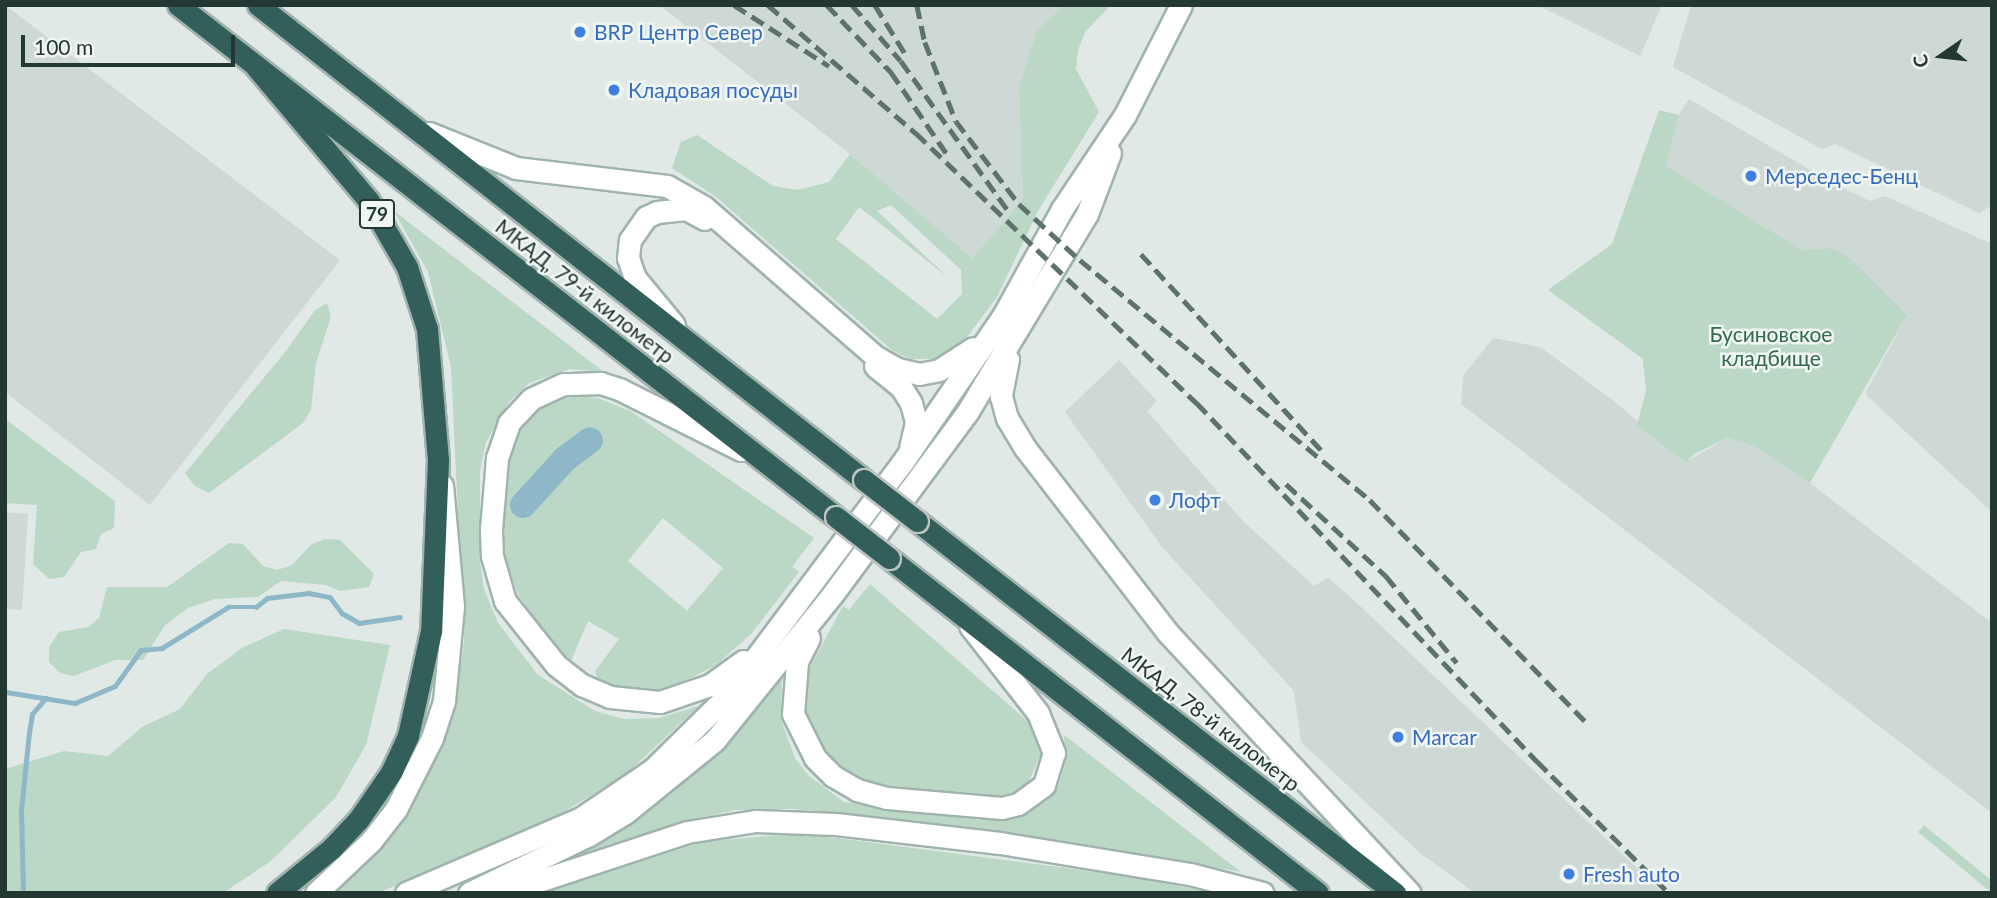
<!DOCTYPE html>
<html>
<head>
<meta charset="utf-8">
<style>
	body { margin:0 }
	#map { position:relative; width:1997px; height:898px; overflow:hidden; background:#e0e9e6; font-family:Lato,sans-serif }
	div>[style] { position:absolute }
	.built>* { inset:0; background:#ced8d5 }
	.green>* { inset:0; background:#bbd7c6 }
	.stream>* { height:4.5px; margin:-2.25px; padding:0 2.25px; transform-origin:2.25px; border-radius:2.25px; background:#8eb8c7 }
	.river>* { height:26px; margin:-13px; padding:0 13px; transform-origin:13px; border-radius:13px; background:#8eb8c7 }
	.roads { filter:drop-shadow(2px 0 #a0b3ae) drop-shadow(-2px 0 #a0b3ae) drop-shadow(0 2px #a0b3ae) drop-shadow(0 -2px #a0b3ae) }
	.secondary>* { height:21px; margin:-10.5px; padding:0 10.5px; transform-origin:10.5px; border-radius:10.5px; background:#fff }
	.highway>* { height:21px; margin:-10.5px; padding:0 10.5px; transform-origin:10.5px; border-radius:10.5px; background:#335f5a }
	.rail>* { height:4.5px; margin-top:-2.25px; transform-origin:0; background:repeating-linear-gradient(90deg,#5d726f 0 14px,transparent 0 21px) }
	.bridges { filter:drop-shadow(2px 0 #bdc3c2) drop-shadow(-2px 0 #bdc3c2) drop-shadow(0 2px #bdc3c2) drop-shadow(0 -2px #bdc3c2) }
	.highway-bridge>* { height:21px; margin:-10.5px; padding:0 10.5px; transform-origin:10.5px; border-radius:10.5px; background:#335f5a }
	.dots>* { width:19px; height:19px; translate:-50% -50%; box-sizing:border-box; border:4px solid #f0f6f3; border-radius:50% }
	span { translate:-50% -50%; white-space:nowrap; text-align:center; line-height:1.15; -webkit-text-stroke:5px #f0f6f3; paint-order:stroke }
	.shield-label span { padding:2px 5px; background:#f0f6f3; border:2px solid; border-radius:5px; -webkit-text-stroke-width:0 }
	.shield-label { font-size:19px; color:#233733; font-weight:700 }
	.shop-label { font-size:21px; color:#366cbe }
	.left { translate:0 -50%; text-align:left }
	.street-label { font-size:21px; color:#233733 }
	.park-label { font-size:21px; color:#32684d }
	.frame { position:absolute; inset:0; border:7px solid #233733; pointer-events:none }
	.north { position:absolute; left:1906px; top:21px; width:70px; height:70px; -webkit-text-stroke:5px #f0f6f3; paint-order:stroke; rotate:256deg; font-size:19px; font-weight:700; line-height:28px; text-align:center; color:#233733 }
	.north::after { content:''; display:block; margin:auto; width:24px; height:32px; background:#233733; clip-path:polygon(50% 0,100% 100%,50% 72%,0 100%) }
	.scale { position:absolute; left:21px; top:35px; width:214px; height:32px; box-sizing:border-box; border:4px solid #233733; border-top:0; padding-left:9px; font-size:21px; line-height:24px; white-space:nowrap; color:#233733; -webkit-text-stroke:5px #f0f6f3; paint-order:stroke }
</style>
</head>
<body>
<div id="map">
	<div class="built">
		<div style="clip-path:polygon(5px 5px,340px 260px,150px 505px,5px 392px)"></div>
		<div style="clip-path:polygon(659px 5px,1064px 5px,1036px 32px,1019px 88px,1023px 200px,972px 258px,850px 154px)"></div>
		<div style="clip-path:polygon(1537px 5px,1662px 5px,1640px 56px)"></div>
		<div style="clip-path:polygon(1691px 5px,1992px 5px,1992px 205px,1979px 213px,1835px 144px,1822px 149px,1673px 67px)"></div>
		<div style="clip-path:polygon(1689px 99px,1838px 186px,1870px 201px,1885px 196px,1992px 244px,1992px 512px,1865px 394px,1907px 315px,1831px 248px,1802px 250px,1666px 166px,1679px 115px)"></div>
		<div style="clip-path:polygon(1493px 338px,1540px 347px,1614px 401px,1686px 462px,1727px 438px,1754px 446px,1810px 483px,1992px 623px,1992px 813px,1461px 404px,1463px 376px)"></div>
		<div style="clip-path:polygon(1119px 360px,1157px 401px,1147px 411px,1243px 521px,1314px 586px,1328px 578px,1358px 604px,1663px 893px,1475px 893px,1419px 852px,1301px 742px,1294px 691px,1162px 547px,1065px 412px)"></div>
		<div style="clip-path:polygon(5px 512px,28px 514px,22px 610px,5px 609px)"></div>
	</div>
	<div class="green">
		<div style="clip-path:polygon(evenodd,1064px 5px,1111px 5px,1085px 32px,1078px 50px,1076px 69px,1099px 112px,1038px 211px,997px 297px,961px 345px,939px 359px,910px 359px,893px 351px,716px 197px,672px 168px,681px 142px,697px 135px,773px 186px,798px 190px,829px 182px,850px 154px,972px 258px,1023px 200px,1019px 88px,1036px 32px,1064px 5px,891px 205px,961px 270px,962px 294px,937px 319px,836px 239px,859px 207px,949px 278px,877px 211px,891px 205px)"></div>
		<div style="clip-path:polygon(1659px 110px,1679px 115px,1666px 166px,1802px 250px,1831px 248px,1848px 257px,1907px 315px,1810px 483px,1754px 446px,1727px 438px,1694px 454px,1686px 463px,1637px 425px,1646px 391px,1643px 359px,1548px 290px,1612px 244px)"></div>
		<div style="clip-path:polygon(394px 211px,604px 372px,570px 369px,529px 383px,509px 402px,486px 442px,480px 471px,480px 562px,484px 589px,498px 623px,538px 675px,595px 711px,624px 719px,659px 718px,699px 706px,625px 775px,530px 832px,377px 893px,334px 893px,378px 851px,411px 808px,437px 756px,455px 704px,464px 642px,451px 367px,428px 272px)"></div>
		<div style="clip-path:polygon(327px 303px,331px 317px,316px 363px,311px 410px,303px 423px,209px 493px,195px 486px,185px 473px,286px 351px,315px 310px)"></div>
		<div style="clip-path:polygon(evenodd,578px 396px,598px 398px,632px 412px,814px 538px,792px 567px,799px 572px,751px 634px,716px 665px,683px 682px,657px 691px,624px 688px,598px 679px,595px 671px,619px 639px,588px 621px,571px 661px,546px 635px,518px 594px,506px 562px,503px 513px,508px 467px,520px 432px,535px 410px,551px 401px,578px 396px,663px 518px,723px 568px,687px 611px,628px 561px,663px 518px)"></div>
		<div style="clip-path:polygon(5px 419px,115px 501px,114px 528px,101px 534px,96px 549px,81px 552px,64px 577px,49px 579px,33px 564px,37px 505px,5px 503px)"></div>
		<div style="clip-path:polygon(325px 539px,340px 540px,374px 574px,369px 587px,340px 591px,326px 585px,281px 581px,258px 597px,215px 599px,188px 608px,165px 625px,143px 660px,115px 660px,74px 676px,60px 673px,49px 662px,49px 647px,59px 632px,88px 627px,99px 618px,107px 587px,167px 587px,229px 543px,243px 544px,263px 566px,277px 570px,292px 565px,312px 544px)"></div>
		<div style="clip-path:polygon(870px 584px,1031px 724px,1041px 754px,1027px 785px,1013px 793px,990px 798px,880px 785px,847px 773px,826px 755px,810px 730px,803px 696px,807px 673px,843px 606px,849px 610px)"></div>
		<div style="clip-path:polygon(284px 629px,390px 645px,366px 745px,336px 797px,271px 861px,223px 893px,5px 893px,5px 769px,64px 751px,108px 756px,142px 727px,180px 709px,207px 674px,242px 648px)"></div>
		<div style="clip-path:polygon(782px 676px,781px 720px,795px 758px,808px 775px,844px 802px,982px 820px,1012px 818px,1046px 802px,1059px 785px,1065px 763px,1064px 735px,1241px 872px,1005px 832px,796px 809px,736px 810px,698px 818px,575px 857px,642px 816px,684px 783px,720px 751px)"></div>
		<div style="clip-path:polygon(1924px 825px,1992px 881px,1992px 893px,1918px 832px)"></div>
		<div style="clip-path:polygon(798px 833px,1120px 875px,1216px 893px,542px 893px,702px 842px)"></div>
	</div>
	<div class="stream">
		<div style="left:6px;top:692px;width:70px;rotate:9.1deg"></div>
		<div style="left:75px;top:703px;width:43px;rotate:-23deg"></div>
		<div style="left:115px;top:686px;width:44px;rotate:-54.2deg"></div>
		<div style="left:141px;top:650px;width:21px;rotate:-5deg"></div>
		<div style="left:162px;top:648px;width:78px;rotate:-31.8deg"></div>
		<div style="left:228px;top:607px;width:28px"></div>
		<div style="left:256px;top:607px;width:14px;rotate:-39deg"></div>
		<div style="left:267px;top:598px;width:42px;rotate:-6.8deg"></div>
		<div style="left:309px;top:593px;width:21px;rotate:11deg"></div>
		<div style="left:330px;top:597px;width:20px;rotate:53deg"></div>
		<div style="left:342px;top:613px;width:20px;rotate:30deg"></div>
		<div style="left:359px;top:623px;width:41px;rotate:-8.3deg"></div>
		<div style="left:23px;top:893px;width:83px;rotate:-91.4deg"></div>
		<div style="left:21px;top:810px;width:77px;rotate:-84.1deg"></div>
		<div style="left:29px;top:733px;width:19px;rotate:-81deg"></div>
		<div style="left:32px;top:714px;width:21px;rotate:-49deg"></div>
	</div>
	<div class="river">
		<div style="left:523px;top:505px;width:62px;rotate:-47.6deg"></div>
		<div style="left:565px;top:459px;width:31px;rotate:-37deg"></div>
	</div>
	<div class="roads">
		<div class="secondary">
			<div style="left:429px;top:133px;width:94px;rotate:21.9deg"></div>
			<div style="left:516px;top:168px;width:152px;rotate:6.8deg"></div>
			<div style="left:667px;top:186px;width:43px;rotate:29.6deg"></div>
			<div style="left:704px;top:207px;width:228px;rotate:41.1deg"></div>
			<div style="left:876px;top:357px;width:25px;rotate:29deg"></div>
			<div style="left:898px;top:369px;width:22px;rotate:13deg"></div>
			<div style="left:919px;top:374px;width:20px;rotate:-11deg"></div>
			<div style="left:939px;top:370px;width:40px;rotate:-32.9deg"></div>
			<div style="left:674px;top:325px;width:61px;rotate:-129.7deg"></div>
			<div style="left:635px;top:278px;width:21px;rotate:-109deg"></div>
			<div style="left:628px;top:258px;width:18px;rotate:-84deg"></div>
			<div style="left:630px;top:240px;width:28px;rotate:-55deg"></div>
			<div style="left:646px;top:217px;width:12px;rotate:-24deg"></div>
			<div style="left:657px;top:212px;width:29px;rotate:-6deg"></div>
			<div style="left:686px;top:209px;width:21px;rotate:28deg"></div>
			<div style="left:1008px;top:359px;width:38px;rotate:101deg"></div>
			<div style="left:1001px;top:396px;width:23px;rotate:75deg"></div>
			<div style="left:1007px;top:418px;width:35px;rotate:59deg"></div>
			<div style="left:1025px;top:448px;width:234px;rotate:52.3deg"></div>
			<div style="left:1168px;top:633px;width:355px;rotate:47.1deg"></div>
			<div style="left:875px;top:366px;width:33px;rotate:39deg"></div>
			<div style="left:901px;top:387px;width:19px;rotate:58deg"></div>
			<div style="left:911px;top:403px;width:20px;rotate:75deg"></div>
			<div style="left:916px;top:422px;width:26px;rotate:103deg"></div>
			<div style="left:741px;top:450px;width:136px;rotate:-153.4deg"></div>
			<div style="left:619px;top:389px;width:19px;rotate:-162deg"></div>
			<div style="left:601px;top:383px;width:38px;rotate:178deg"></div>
			<div style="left:563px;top:384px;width:35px;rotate:155deg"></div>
			<div style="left:531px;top:399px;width:33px;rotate:133deg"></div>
			<div style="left:509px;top:423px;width:37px;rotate:109deg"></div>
			<div style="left:497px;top:458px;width:71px;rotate:94.8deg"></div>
			<div style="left:491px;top:529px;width:27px;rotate:88deg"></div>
			<div style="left:492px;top:556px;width:47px;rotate:73.9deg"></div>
			<div style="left:505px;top:601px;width:82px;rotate:51.4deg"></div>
			<div style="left:556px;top:665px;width:33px;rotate:38deg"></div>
			<div style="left:582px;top:685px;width:30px;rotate:23deg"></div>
			<div style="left:610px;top:697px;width:50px;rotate:5.7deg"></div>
			<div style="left:660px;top:702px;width:53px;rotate:-18.8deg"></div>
			<div style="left:710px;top:685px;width:41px;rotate:-36deg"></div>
			<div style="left:809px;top:638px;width:27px;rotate:117deg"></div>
			<div style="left:797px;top:662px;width:52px;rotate:94.4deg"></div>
			<div style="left:793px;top:714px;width:49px;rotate:63.4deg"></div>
			<div style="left:815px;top:758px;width:25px;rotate:45deg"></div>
			<div style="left:833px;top:776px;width:28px;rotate:30deg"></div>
			<div style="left:857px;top:790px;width:31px;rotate:15deg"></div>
			<div style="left:887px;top:798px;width:115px;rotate:5deg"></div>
			<div style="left:1002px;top:808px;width:16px;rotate:-14deg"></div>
			<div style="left:1018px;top:804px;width:32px;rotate:-36deg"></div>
			<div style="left:1044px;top:785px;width:34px;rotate:-73deg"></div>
			<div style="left:1054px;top:753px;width:43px;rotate:-111.8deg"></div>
			<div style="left:1038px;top:713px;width:110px;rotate:-128deg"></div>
			<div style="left:316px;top:893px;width:76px;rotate:-43.4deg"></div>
			<div style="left:371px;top:841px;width:41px;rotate:-52deg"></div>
			<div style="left:396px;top:809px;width:80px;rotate:-63.1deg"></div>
			<div style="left:432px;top:738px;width:39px;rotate:-72deg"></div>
			<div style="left:444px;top:701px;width:95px;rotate:-84.6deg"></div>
			<div style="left:453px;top:606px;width:121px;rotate:-95.2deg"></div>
			<div style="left:406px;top:893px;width:190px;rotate:-23.2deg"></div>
			<div style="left:581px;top:818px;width:86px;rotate:-34.1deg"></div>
			<div style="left:652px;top:770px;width:105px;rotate:-44.6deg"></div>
			<div style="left:727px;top:696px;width:291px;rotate:-53.1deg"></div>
			<div style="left:902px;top:463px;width:178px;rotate:-55.5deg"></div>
			<div style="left:1003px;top:316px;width:122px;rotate:-61.1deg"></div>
			<div style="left:1062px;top:209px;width:113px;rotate:-56.2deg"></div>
			<div style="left:1125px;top:115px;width:123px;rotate:-63deg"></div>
			<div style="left:469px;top:893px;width:133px;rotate:-25.8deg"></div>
			<div style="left:589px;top:835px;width:42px;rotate:-31.4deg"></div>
			<div style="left:625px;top:813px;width:116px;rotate:-39deg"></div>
			<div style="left:715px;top:740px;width:186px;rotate:-51.1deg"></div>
			<div style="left:832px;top:595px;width:229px;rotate:-53.5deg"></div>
			<div style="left:968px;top:411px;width:230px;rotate:-58.9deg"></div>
			<div style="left:1087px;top:214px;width:65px;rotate:-69.3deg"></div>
			<div style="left:502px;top:893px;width:195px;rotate:-18.2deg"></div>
			<div style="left:687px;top:832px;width:70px;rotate:-9.1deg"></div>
			<div style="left:756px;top:821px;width:80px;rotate:2.1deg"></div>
			<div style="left:836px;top:824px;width:165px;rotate:6.6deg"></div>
			<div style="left:1000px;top:843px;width:193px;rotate:9.3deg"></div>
			<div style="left:1190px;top:874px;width:75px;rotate:14.6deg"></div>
		</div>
		<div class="highway">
			<div style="left:178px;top:5px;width:834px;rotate:37.89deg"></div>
			<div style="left:258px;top:5px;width:770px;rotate:38.09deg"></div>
			<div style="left:256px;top:67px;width:175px;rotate:49.9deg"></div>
			<div style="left:369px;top:201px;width:76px;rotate:60.1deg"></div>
			<div style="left:407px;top:267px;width:65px;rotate:72.1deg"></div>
			<div style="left:427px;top:329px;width:131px;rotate:85.2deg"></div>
			<div style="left:438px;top:460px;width:171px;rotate:92.3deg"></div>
			<div style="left:431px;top:631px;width:107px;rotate:102.4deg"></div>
			<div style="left:408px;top:736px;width:38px;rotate:115deg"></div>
			<div style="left:392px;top:771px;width:58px;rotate:124.5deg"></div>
			<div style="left:359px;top:819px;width:40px;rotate:133deg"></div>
			<div style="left:332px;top:848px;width:71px;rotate:140.7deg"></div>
			<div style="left:917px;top:521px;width:606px;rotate:37.89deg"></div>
			<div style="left:889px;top:558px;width:544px;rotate:37.99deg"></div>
		</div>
	</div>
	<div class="rail">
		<div style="left:734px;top:5px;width:113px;rotate:32.7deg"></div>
		<div style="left:768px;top:5px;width:196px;rotate:40.9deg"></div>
		<div style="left:916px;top:133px;width:390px;rotate:43.9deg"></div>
		<div style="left:1197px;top:403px;width:494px;rotate:46.5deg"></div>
		<div style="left:1537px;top:761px;width:187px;rotate:45deg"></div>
		<div style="left:827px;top:5px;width:93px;rotate:46.3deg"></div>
		<div style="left:891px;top:72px;width:103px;rotate:55.7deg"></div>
		<div style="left:852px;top:5px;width:74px;rotate:48.8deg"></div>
		<div style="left:901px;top:61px;width:187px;rotate:54.4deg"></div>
		<div style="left:875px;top:5px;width:59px;rotate:58.2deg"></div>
		<div style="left:917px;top:5px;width:38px;rotate:78deg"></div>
		<div style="left:925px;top:42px;width:85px;rotate:68.6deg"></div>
		<div style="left:956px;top:121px;width:104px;rotate:52.8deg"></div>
		<div style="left:1019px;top:204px;width:83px;rotate:42.6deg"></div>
		<div style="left:1080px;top:260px;width:376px;rotate:39.6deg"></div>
		<div style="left:1370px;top:500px;width:313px;rotate:45.8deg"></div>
		<div style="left:1141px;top:254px;width:266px;rotate:47.4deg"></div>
		<div style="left:1286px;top:484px;width:136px;rotate:42.6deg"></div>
		<div style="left:1386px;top:576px;width:112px;rotate:50.8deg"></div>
	</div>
	<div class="bridges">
		<div class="highway-bridge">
			<div style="left:864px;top:480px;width:67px;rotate:37.7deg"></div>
			<div style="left:836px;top:517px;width:67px;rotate:37.7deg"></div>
		</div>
	</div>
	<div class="dots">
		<div style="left:580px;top:32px;background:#3f7fe0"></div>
		<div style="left:614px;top:90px;background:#3f7fe0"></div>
		<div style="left:1751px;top:176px;background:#3f7fe0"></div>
		<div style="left:1155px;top:500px;background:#3f7fe0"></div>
		<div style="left:1398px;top:737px;background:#3f7fe0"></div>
		<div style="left:1569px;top:874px;background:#3f7fe0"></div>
	</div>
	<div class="shield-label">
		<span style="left:377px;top:214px">79</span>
	</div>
	<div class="shop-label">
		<span class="left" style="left:594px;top:32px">BRP Центр Север</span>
		<span class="left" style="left:628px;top:90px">Кладовая посуды</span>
		<span class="left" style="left:1765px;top:176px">Мерседес-Бенц</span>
		<span class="left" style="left:1169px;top:500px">Лофт</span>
		<span class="left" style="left:1412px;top:737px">Marcar</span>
		<span class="left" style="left:1583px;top:874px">Fresh auto</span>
	</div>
	<div class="street-label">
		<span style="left:585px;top:291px;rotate:38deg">МКАД, 79-й километр</span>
		<span style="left:1211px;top:719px;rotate:38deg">МКАД, 78-й километр</span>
	</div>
	<div class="park-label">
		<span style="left:1771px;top:346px">Бусиновское<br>кладбище</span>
	</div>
	<div class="frame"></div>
	<div class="north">С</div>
	<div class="scale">100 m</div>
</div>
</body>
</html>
